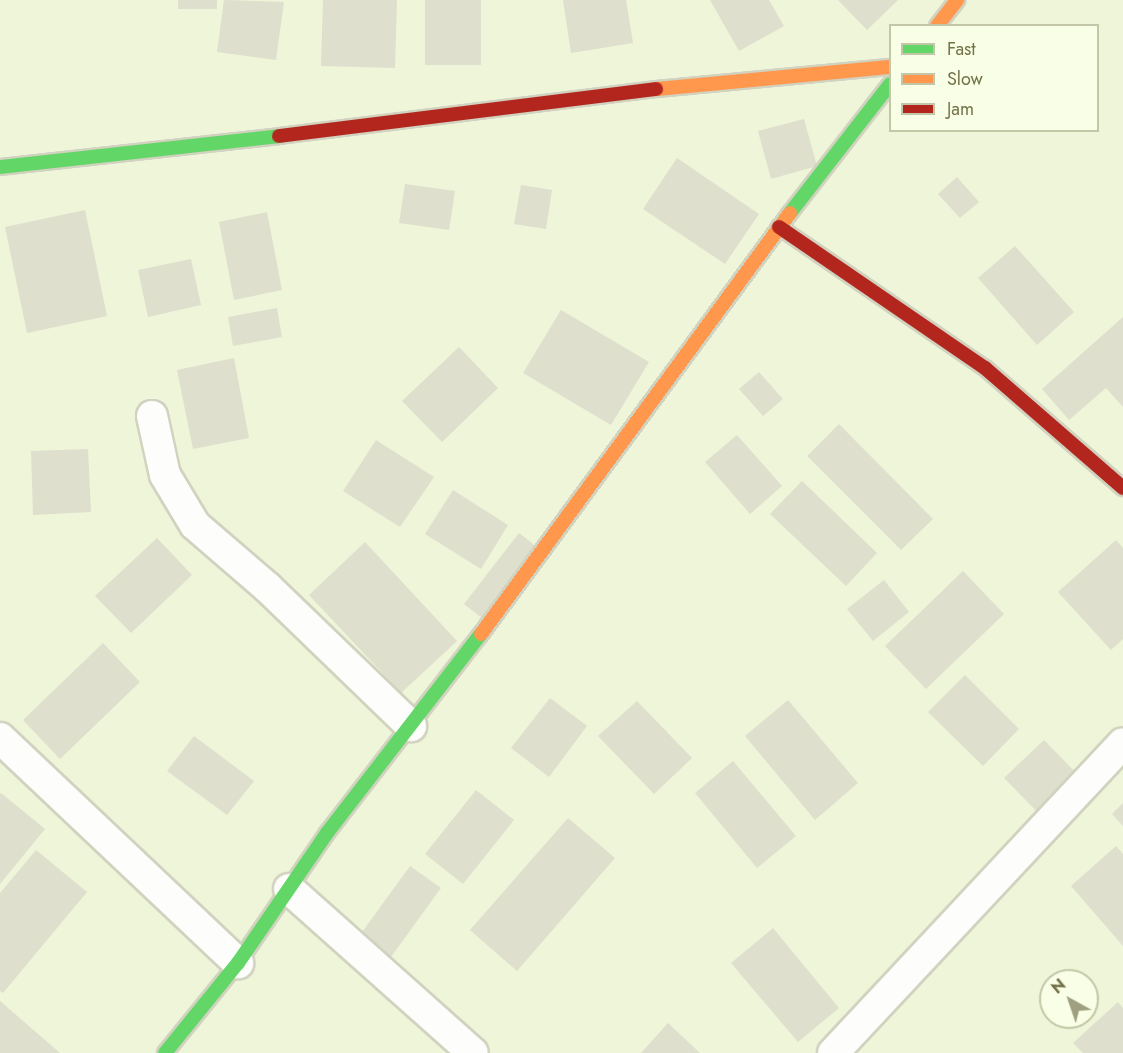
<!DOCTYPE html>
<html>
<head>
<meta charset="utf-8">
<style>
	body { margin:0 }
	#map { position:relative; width:1123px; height:1053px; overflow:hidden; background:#f2f6e6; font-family:Jost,sans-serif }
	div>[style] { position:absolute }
	.residential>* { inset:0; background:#eff5d9 }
	.building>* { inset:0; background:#dedfcc }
	.roads { filter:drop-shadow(2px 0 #d1d2bf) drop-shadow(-2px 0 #d1d2bf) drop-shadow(0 2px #d1d2bf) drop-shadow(0 -2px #d1d2bf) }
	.street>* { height:30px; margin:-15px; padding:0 15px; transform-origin:15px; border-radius:15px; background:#fdfefb }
	.fast>* { height:14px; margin:-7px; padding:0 7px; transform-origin:7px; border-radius:7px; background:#63d668 }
	.slow>* { height:14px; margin:-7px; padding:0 7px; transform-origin:7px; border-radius:7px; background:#ff974d }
	.jam>* { height:14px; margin:-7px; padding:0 7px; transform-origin:7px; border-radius:7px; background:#b3261e }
	span { translate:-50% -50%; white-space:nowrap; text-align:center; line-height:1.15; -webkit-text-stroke:5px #f9ffe6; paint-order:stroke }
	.legend { position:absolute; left:889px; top:24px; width:210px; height:108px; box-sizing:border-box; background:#f9ffe6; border:2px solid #c3c7a7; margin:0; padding:8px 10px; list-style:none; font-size:18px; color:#737248 }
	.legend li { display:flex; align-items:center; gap:12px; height:30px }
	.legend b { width:30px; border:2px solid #c3c7a7 }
	.north { position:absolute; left:1039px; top:969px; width:60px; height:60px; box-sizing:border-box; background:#f9ffe6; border:2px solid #c3c7a7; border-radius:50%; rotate:320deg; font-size:16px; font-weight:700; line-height:24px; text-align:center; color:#737248 }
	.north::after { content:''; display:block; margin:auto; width:21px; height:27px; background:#9fa07f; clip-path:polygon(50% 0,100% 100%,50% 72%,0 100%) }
</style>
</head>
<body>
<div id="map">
	<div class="residential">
		<div style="clip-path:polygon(evenodd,0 0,1123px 0,1123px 1053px,0 1053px,0 0,890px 26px,1098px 26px,1098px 130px,890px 130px,890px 26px,0 0,1051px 981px,1087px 981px,1087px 1017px,1051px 1017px,1051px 981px)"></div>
	</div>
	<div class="building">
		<div style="clip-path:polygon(178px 0,217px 0,217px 9px,178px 9px)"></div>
		<div style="clip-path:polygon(224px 0,284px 2px,276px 60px,217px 52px)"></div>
		<div style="clip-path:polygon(323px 0,397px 0,395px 68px,321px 66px)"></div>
		<div style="clip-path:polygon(425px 0,481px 0,481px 65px,425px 65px)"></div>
		<div style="clip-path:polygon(563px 0,626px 0,633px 43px,571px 53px)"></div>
		<div style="clip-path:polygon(710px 0,769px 0,784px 26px,739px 51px)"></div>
		<div style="clip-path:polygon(838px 0,898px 0,867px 30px)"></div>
		<div style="clip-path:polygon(804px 119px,817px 166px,771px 179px,758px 131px)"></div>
		<div style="clip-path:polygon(677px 158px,759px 214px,725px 264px,643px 209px)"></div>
		<div style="clip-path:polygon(957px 177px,979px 202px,960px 218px,938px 194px)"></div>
		<div style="clip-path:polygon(405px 184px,455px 191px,449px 230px,399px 223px)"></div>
		<div style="clip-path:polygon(521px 185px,552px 190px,546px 229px,514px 224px)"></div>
		<div style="clip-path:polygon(85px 210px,107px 316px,27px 333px,5px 227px)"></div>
		<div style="clip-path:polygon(267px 212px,282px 290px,234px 300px,219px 222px)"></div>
		<div style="clip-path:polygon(1015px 246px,1074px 312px,1037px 345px,978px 278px)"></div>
		<div style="clip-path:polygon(191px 259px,201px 305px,148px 317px,138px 270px)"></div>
		<div style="clip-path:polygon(277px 308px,282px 337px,233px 346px,228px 317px)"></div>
		<div style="clip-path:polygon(561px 310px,649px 362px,611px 425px,523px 373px)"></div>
		<div style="clip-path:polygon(1123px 317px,1123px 407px,1106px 388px,1069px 420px,1042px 389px)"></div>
		<div style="clip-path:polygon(459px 347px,498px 388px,442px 442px,402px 401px)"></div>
		<div style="clip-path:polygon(234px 358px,249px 438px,193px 449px,177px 370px)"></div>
		<div style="clip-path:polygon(759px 372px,783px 399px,763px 416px,739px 389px)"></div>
		<div style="clip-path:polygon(839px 424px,933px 519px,901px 550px,807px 456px)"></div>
		<div style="clip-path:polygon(737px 435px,782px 486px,750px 514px,705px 462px)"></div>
		<div style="clip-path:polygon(376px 440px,434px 477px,400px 527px,343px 491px)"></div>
		<div style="clip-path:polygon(88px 449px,91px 512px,33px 515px,31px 451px)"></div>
		<div style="clip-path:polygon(802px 481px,877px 553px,846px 586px,770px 514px)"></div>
		<div style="clip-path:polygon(453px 490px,508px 525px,481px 569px,425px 534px)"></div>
		<div style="clip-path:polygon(519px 533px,537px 547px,482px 618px,464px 604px)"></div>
		<div style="clip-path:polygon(157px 538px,192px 575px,131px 633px,95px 596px)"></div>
		<div style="clip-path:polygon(1116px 540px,1123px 548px,1123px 639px,1111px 650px,1058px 592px)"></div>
		<div style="clip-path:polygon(365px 542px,457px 641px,401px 693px,309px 595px)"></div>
		<div style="clip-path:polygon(963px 571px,1004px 614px,926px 689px,885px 646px)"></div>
		<div style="clip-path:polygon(884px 580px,909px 612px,873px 641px,847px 609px)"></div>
		<div style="clip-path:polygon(103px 643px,140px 682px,60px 759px,23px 720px)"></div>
		<div style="clip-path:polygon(965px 675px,1019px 729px,983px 766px,928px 712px)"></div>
		<div style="clip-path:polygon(550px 698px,587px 726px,549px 777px,511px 748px)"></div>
		<div style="clip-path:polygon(788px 700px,858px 783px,815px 820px,745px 736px)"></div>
		<div style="clip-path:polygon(637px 701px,692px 758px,654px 794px,598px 736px)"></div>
		<div style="clip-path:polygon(194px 736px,254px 781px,227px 815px,167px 771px)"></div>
		<div style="clip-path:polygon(1044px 740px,1085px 782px,1045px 820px,1004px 778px)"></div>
		<div style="clip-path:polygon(733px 761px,796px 836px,757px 868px,695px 793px)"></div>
		<div style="clip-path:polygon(476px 790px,514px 820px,463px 884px,425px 854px)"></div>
		<div style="clip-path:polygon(1px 793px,45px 829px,0 884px,0 794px)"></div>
		<div style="clip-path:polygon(1123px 803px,1123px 826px,1112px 814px)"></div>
		<div style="clip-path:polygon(568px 818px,615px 858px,517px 971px,470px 930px)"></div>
		<div style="clip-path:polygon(1116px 846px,1123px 854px,1123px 946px,1071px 886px)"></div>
		<div style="clip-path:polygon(36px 850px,87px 892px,3px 993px,0 991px,0 893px)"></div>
		<div style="clip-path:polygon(410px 866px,441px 888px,388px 961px,357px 939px)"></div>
		<div style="clip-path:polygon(773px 928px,839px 1008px,798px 1042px,731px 963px)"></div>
		<div style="clip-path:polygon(0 1001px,60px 1053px,0 1053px)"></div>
		<div style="clip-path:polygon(1118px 1002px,1123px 1008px,1123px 1053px,1083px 1053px,1073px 1043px)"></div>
		<div style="clip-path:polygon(668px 1023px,700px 1053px,641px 1053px)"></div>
	</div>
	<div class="roads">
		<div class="street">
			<div style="left:152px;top:416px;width:60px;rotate:77.6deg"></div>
			<div style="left:165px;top:475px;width:58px;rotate:59deg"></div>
			<div style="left:195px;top:525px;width:96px;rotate:40.8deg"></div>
			<div style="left:268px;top:588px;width:199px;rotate:44deg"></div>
			<div style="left:0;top:738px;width:328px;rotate:43.4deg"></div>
			<div style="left:289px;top:889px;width:246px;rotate:41.7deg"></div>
			<div style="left:833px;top:1053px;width:424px;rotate:-46.9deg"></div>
		</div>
		<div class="fast">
			<div style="left:0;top:167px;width:281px;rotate:-6.3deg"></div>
			<div style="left:790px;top:213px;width:163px;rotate:-52.2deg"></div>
			<div style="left:165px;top:1053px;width:116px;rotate:-51deg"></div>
			<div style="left:238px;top:963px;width:158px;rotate:-55.6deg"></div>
			<div style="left:327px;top:833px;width:252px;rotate:-52.3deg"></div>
		</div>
		<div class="slow">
			<div style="left:937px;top:26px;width:33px;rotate:-52deg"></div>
			<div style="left:656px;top:89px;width:235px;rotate:-5.4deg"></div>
			<div style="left:481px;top:634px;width:522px;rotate:-53.72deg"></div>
		</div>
		<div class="jam">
			<div style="left:279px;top:136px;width:380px;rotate:-7.1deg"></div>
			<div style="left:779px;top:227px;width:250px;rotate:34.4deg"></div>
			<div style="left:985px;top:368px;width:183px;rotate:41deg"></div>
		</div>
	</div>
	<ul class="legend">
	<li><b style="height:8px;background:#63d668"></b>Fast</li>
	<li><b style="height:8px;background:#ff974d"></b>Slow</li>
	<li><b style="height:8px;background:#b3261e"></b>Jam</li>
	</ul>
	<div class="north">N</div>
</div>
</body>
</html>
